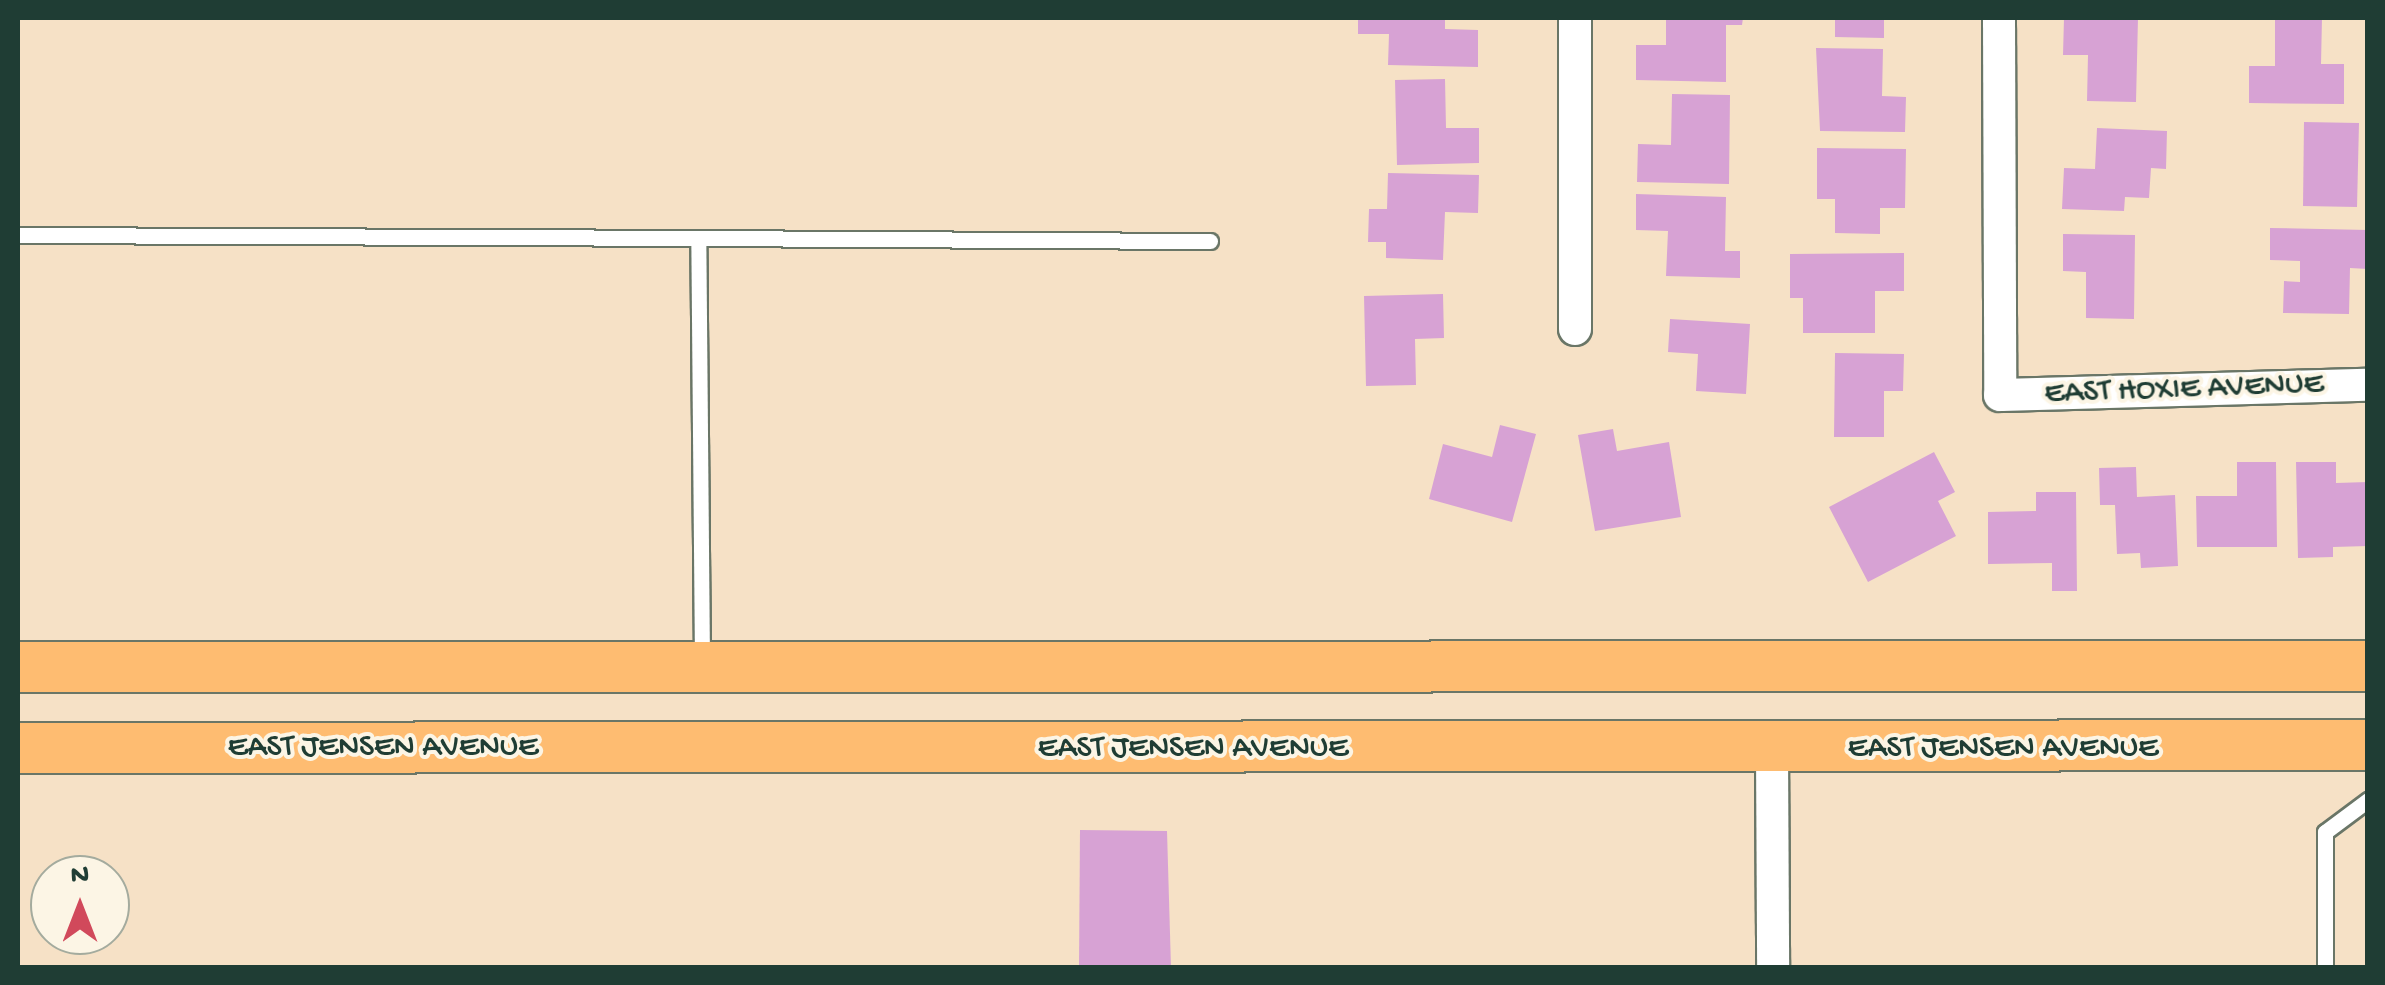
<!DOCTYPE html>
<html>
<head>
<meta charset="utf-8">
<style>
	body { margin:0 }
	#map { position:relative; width:2385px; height:985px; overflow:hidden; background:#f6e1c6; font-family:"Gochi Hand",sans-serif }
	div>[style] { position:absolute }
	.building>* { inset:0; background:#d7a2d4 }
	.roads { filter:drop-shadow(2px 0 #6a7667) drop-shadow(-2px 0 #6a7667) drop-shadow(0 2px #6a7667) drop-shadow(0 -2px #6a7667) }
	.service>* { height:15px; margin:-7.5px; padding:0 7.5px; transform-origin:7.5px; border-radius:7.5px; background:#fff }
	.minor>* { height:32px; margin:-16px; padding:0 16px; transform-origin:16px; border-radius:16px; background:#fff }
	.primary>* { height:50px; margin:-25px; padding:0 25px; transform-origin:25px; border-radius:25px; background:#febc71 }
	span { translate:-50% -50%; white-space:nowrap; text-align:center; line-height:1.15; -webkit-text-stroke:8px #fcf5e5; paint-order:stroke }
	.street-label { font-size:32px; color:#1f3d34 }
	.frame { position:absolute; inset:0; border:20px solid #1f3d34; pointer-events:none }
	.north { position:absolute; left:30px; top:855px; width:100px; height:100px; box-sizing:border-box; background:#fcf5e5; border:2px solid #a4ab9e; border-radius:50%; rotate:0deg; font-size:28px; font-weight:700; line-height:40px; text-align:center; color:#1f3d34 }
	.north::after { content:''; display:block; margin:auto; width:35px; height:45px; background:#d1495b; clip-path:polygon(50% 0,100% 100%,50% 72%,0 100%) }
</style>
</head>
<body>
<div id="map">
	<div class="building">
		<div style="clip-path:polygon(1358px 18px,1445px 18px,1445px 29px,1478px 30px,1478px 67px,1388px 65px,1389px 34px,1358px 34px)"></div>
		<div style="clip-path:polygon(1666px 18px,1743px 18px,1742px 25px,1726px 25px,1726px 82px,1636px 80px,1636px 45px,1666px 45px)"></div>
		<div style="clip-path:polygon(1835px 18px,1884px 18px,1884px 38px,1835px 37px)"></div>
		<div style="clip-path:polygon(2064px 18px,2138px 18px,2136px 102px,2087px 101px,2088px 55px,2063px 55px)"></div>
		<div style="clip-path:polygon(2275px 18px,2322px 18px,2321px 64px,2344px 64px,2344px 104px,2249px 103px,2249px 66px,2275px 66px)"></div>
		<div style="clip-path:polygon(1816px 48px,1883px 49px,1882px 96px,1906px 97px,1905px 132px,1820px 131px)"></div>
		<div style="clip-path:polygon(1445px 79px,1446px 128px,1479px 128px,1479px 163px,1397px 165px,1395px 80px)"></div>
		<div style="clip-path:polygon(1672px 94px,1730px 95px,1729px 184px,1637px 182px,1638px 144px,1671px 145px)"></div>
		<div style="clip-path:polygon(2304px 122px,2359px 123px,2357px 207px,2303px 206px)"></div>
		<div style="clip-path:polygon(2097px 128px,2167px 131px,2166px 169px,2151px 168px,2149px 198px,2125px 197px,2124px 211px,2062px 209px,2064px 168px,2095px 169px)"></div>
		<div style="clip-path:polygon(1817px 148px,1906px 149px,1905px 208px,1880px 208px,1880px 234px,1835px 233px,1835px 199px,1817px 199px)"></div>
		<div style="clip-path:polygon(1388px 173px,1479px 175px,1478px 213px,1445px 212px,1443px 260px,1386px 258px,1386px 242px,1368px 242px,1369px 209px,1387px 209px)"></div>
		<div style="clip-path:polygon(1636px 194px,1726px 197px,1725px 251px,1740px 251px,1740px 278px,1666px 276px,1668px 231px,1636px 230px)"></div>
		<div style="clip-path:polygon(2270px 228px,2368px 230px,2368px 269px,2350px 268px,2349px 314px,2283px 313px,2284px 281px,2300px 282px,2300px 261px,2270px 260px)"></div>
		<div style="clip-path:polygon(2063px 234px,2135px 235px,2134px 319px,2086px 318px,2086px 272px,2063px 271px)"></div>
		<div style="clip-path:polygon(1904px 253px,1904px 291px,1875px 291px,1875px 333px,1803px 333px,1803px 298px,1790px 298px,1790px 254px)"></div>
		<div style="clip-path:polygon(1443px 294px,1444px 338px,1415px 339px,1416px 385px,1366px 386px,1364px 296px)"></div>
		<div style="clip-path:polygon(1670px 319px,1750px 324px,1746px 394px,1696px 391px,1698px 354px,1668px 352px)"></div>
		<div style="clip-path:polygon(1835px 353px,1904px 354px,1903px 391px,1884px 391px,1884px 437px,1834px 437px)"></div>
		<div style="clip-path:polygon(1500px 425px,1536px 434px,1512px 522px,1429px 499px,1443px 444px,1492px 457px)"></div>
		<div style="clip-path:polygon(1613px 429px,1617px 451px,1669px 442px,1681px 517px,1595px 531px,1578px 435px)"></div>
		<div style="clip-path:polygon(1934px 452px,1955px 492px,1938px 501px,1956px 536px,1868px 582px,1829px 507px)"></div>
		<div style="clip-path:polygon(2237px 462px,2276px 462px,2277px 547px,2197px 547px,2196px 496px,2237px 496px)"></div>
		<div style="clip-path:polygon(2296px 462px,2336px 462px,2336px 483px,2368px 482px,2368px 546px,2333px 547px,2333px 557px,2298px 558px)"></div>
		<div style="clip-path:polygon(2136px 467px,2137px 497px,2175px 495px,2178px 566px,2141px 568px,2140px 553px,2117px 554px,2115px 505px,2100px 505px,2099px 468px)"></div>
		<div style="clip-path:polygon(2036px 492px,2076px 492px,2077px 591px,2052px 591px,2052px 563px,1988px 564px,1988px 512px,2036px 511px)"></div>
		<div style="clip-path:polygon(1080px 830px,1167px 831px,1171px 968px,1079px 968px)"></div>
	</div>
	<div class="roads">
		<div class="service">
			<div style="left:18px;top:235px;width:680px;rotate:0.25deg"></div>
			<div style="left:702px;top:662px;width:424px;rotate:-90.5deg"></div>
			<div style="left:698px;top:238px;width:512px;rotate:0.34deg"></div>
			<div style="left:2325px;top:968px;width:136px;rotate:-90deg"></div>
			<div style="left:2325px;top:832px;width:54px;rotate:-36.7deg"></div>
		</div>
		<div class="minor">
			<div style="left:1575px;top:18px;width:311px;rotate:90deg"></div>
			<div style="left:1999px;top:18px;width:377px;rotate:89.8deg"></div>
			<div style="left:2000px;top:395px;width:368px;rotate:-1.6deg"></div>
			<div style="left:1772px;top:749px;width:219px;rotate:89.7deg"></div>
		</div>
		<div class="primary">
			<div style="left:18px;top:667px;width:2350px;rotate:-0.02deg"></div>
			<div style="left:18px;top:748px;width:2350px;rotate:-0.07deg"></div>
		</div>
	</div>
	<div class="street-label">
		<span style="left:2184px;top:390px;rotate:-2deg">EAST HOXIE AVENUE</span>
		<span style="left:383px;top:748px">EAST JENSEN AVENUE</span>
		<span style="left:1193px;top:749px">EAST JENSEN AVENUE</span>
		<span style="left:2003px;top:749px">EAST JENSEN AVENUE</span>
	</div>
	<div class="frame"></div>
	<div class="north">N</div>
</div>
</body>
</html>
